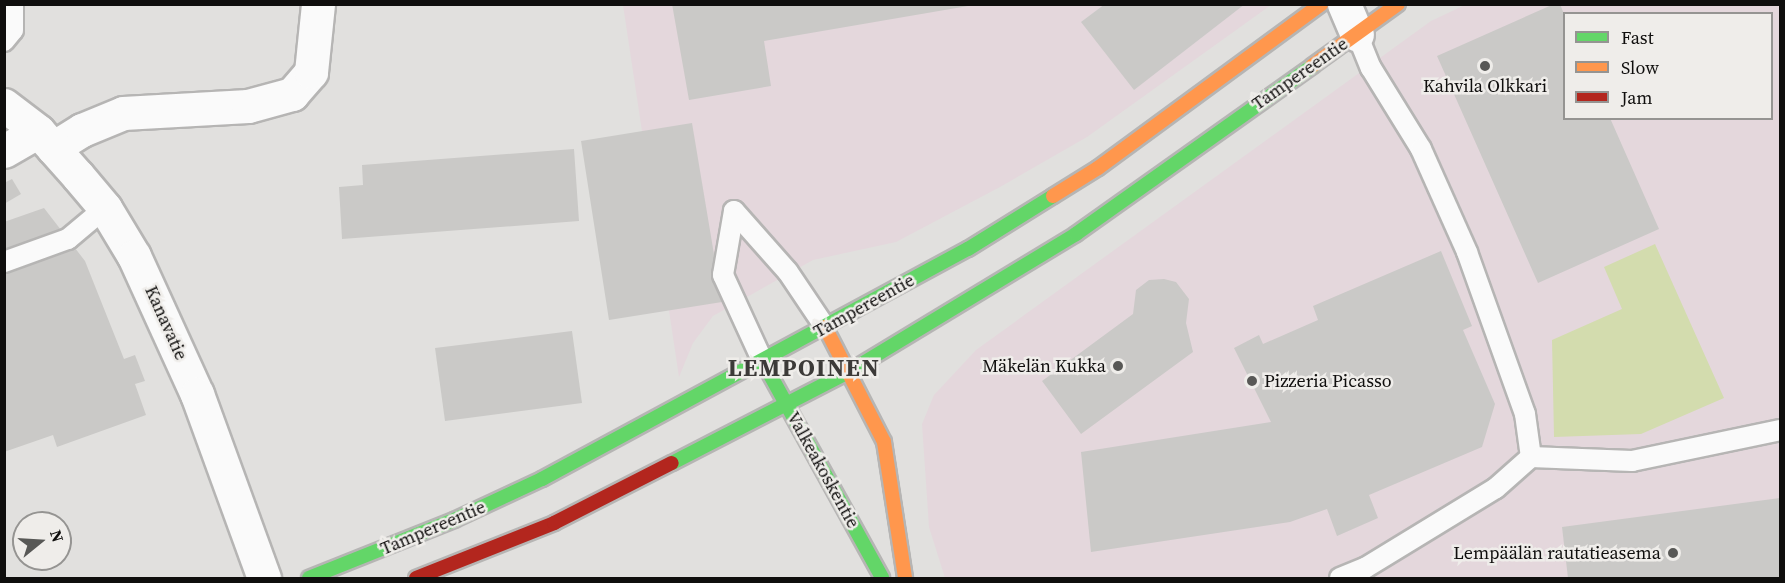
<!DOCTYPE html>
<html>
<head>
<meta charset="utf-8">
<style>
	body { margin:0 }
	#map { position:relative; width:1785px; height:583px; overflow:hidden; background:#e1e0de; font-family:"Source Serif 4",serif }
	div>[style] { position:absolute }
	.commercial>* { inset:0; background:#e4d7dc }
	.green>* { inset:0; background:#d3dcae }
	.building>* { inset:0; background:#cac9c7 }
	.roads { filter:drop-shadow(2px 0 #b6b5b4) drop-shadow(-2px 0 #b6b5b4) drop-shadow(0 2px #b6b5b4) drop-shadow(0 -2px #b6b5b4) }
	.lane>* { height:20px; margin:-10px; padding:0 10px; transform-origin:10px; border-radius:10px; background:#fafafa }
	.street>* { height:33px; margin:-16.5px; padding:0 16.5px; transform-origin:16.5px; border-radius:16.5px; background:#fafafa }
	.fast>* { height:14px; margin:-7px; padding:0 7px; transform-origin:7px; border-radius:7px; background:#63d668 }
	.slow>* { height:14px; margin:-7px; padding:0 7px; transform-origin:7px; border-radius:7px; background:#ff974d }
	.jam>* { height:14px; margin:-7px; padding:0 7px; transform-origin:7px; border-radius:7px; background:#b3261e }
	.dots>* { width:16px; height:16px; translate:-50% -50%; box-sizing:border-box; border:3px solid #efedea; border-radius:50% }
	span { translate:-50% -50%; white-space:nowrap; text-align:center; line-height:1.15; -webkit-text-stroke:5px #efedea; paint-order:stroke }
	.street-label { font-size:18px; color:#0f0e0d }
	.poi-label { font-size:18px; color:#0f0e0d }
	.right { translate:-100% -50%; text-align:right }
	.left { translate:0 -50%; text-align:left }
	.district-label { font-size:24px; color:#3c3a38; font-weight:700; letter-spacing:1.5px }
	.frame { position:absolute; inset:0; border:6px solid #0f0e0d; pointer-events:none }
	.legend { position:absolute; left:1563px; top:12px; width:210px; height:108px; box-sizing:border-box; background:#efedea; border:2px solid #959492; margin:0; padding:8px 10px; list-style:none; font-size:18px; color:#0f0e0d }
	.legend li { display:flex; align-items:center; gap:12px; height:30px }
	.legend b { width:30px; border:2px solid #959492 }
	.north { position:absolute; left:12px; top:511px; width:60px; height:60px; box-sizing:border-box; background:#efedea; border:2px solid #959492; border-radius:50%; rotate:72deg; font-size:16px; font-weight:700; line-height:24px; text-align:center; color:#0f0e0d }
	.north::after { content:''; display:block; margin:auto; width:21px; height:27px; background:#585856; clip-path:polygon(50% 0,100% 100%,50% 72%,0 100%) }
</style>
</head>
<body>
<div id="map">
	<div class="commercial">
		<div style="clip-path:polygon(evenodd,1467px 4px,1780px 5px,1780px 578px,945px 578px,929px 527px,922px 424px,934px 395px,976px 350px,1431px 21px,1467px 4px,1564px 14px,1772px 14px,1772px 118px,1564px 118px,1564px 14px)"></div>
		<div style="clip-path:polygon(623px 5px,1271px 5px,1087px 137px,1000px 187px,896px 242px,813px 260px,713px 316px,693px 343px,679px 377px)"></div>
	</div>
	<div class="green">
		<div style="clip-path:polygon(1655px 244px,1724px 398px,1641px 434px,1554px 437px,1552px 340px,1622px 309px,1604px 267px)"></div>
	</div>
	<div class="building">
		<div style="clip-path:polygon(672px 4px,968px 4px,968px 6px,764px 41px,771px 86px,689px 100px)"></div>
		<div style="clip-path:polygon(1105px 4px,1245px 4px,1134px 90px,1081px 22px)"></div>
		<div style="clip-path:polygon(1554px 4px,1560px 4px,1564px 14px,1564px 118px,1610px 118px,1659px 229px,1538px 283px,1437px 56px)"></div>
		<div style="clip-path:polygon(692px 123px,722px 302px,609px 320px,581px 141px)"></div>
		<div style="clip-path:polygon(574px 149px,579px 221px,342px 239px,339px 187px,363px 185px,362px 165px)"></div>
		<div style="clip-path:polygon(12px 179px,21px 194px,4px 204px,4px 183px)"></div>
		<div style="clip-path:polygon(44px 208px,85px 261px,124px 359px,135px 355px,145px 381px,135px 384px,146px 415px,57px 447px,53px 435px,4px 452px,4px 222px)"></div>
		<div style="clip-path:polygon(1441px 251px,1472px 326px,1463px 330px,1495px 404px,1482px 447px,1369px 495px,1378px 518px,1337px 536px,1327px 509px,1290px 522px,1091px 552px,1081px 452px,1271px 422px,1234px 348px,1259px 335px,1263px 344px,1318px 320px,1313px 306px)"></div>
		<div style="clip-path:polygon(1164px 279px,1176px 282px,1189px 299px,1186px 323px,1193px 352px,1081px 434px,1042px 381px,1133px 314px,1136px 290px,1149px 280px)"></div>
		<div style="clip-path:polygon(572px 331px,582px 403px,445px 421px,435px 348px)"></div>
		<div style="clip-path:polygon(1780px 498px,1780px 578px,1568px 578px,1562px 527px)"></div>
	</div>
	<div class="roads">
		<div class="lane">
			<div style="left:1357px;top:34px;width:37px;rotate:68deg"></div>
			<div style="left:1371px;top:68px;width:95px;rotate:58.3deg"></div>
			<div style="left:1421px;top:149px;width:113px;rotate:65.9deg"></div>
			<div style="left:1467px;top:252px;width:172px;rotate:70.3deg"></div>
			<div style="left:1525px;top:414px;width:43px;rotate:82.1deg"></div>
			<div style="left:4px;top:41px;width:14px;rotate:-51deg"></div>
			<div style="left:13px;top:30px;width:26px;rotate:-90deg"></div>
			<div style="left:734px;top:211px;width:65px;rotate:99.8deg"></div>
			<div style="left:723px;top:275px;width:96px;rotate:65.3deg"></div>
			<div style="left:734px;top:211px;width:81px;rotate:48.5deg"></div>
			<div style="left:788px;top:272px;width:66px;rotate:56.1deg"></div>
			<div style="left:4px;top:262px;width:68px;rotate:-19.8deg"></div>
			<div style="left:68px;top:239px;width:48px;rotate:-40deg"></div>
			<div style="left:1340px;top:578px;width:27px;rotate:-22deg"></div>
			<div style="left:1365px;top:568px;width:153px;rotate:-31.4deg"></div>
			<div style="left:1496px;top:488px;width:47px;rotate:-41.5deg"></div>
			<div style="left:1531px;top:457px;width:101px;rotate:2.3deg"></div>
			<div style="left:1632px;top:461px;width:151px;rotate:-11.8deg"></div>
		</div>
		<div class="street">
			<div style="left:1344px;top:4px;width:33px;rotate:67deg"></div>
			<div style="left:4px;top:105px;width:43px;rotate:37.4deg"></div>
			<div style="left:38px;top:131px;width:60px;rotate:48.4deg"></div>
			<div style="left:78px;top:176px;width:42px;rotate:49.8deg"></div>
			<div style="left:105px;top:208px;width:56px;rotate:58.9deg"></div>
			<div style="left:134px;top:256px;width:152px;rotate:65.5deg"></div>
			<div style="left:197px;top:394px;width:196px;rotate:70deg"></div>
			<div style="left:53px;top:148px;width:34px;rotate:-32deg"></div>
			<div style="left:82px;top:130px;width:44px;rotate:-22.5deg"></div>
			<div style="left:123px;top:113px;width:125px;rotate:-3.2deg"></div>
			<div style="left:248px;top:106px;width:46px;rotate:-15.3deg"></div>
			<div style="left:292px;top:94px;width:29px;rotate:-49deg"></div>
			<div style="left:311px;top:72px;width:68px;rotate:-84.1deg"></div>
			<div style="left:4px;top:151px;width:39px;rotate:-30deg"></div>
		</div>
		<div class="fast">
			<div style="left:763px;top:362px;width:247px;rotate:61.1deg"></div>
			<div style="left:672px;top:463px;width:200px;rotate:-27.3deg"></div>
			<div style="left:850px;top:371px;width:264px;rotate:-31.2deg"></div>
			<div style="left:1076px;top:234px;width:290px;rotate:-35.4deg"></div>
			<div style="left:309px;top:578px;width:156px;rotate:-21.8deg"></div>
			<div style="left:454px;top:520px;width:97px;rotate:-25deg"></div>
			<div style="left:542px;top:479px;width:484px;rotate:-28.4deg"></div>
			<div style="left:968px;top:249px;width:100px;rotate:-31.9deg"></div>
		</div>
		<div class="slow">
			<div style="left:1312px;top:66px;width:106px;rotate:-35.8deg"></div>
			<div style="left:1053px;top:196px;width:53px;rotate:-31.9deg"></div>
			<div style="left:1098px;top:168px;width:277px;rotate:-36.3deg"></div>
			<div style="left:825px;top:327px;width:129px;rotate:62.8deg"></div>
			<div style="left:884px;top:442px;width:138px;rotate:81.2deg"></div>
		</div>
		<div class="jam">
			<div style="left:416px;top:578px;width:149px;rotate:-21.7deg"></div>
			<div style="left:554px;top:523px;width:132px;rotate:-27deg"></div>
		</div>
	</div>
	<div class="dots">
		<div style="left:1485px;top:66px;background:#585856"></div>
		<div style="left:1118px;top:366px;background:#585856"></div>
		<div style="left:1252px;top:381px;background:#585856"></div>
		<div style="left:1673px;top:553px;background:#585856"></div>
	</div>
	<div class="street-label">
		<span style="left:1300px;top:74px;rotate:-35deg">Tampereentie</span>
		<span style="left:864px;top:306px;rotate:-29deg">Tampereentie</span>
		<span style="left:166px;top:323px;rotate:66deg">Kanavatie</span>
		<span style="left:823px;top:470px;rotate:61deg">Valkeakoskentie</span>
		<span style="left:433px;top:528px;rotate:-23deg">Tampereentie</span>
	</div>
	<div class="poi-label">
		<span style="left:1485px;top:86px">Kahvila Olkkari</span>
		<span class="right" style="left:1106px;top:366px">Mäkelän Kukka</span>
		<span class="left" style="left:1264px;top:381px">Pizzeria Picasso</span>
		<span class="right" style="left:1661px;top:553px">Lempäälän rautatieasema</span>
	</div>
	<div class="district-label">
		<span style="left:804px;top:368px">LEMPOINEN</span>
	</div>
	<div class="frame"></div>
	<ul class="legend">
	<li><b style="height:8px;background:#63d668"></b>Fast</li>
	<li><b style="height:8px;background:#ff974d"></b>Slow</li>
	<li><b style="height:8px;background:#b3261e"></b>Jam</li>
	</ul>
	<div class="north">N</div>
</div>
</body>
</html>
